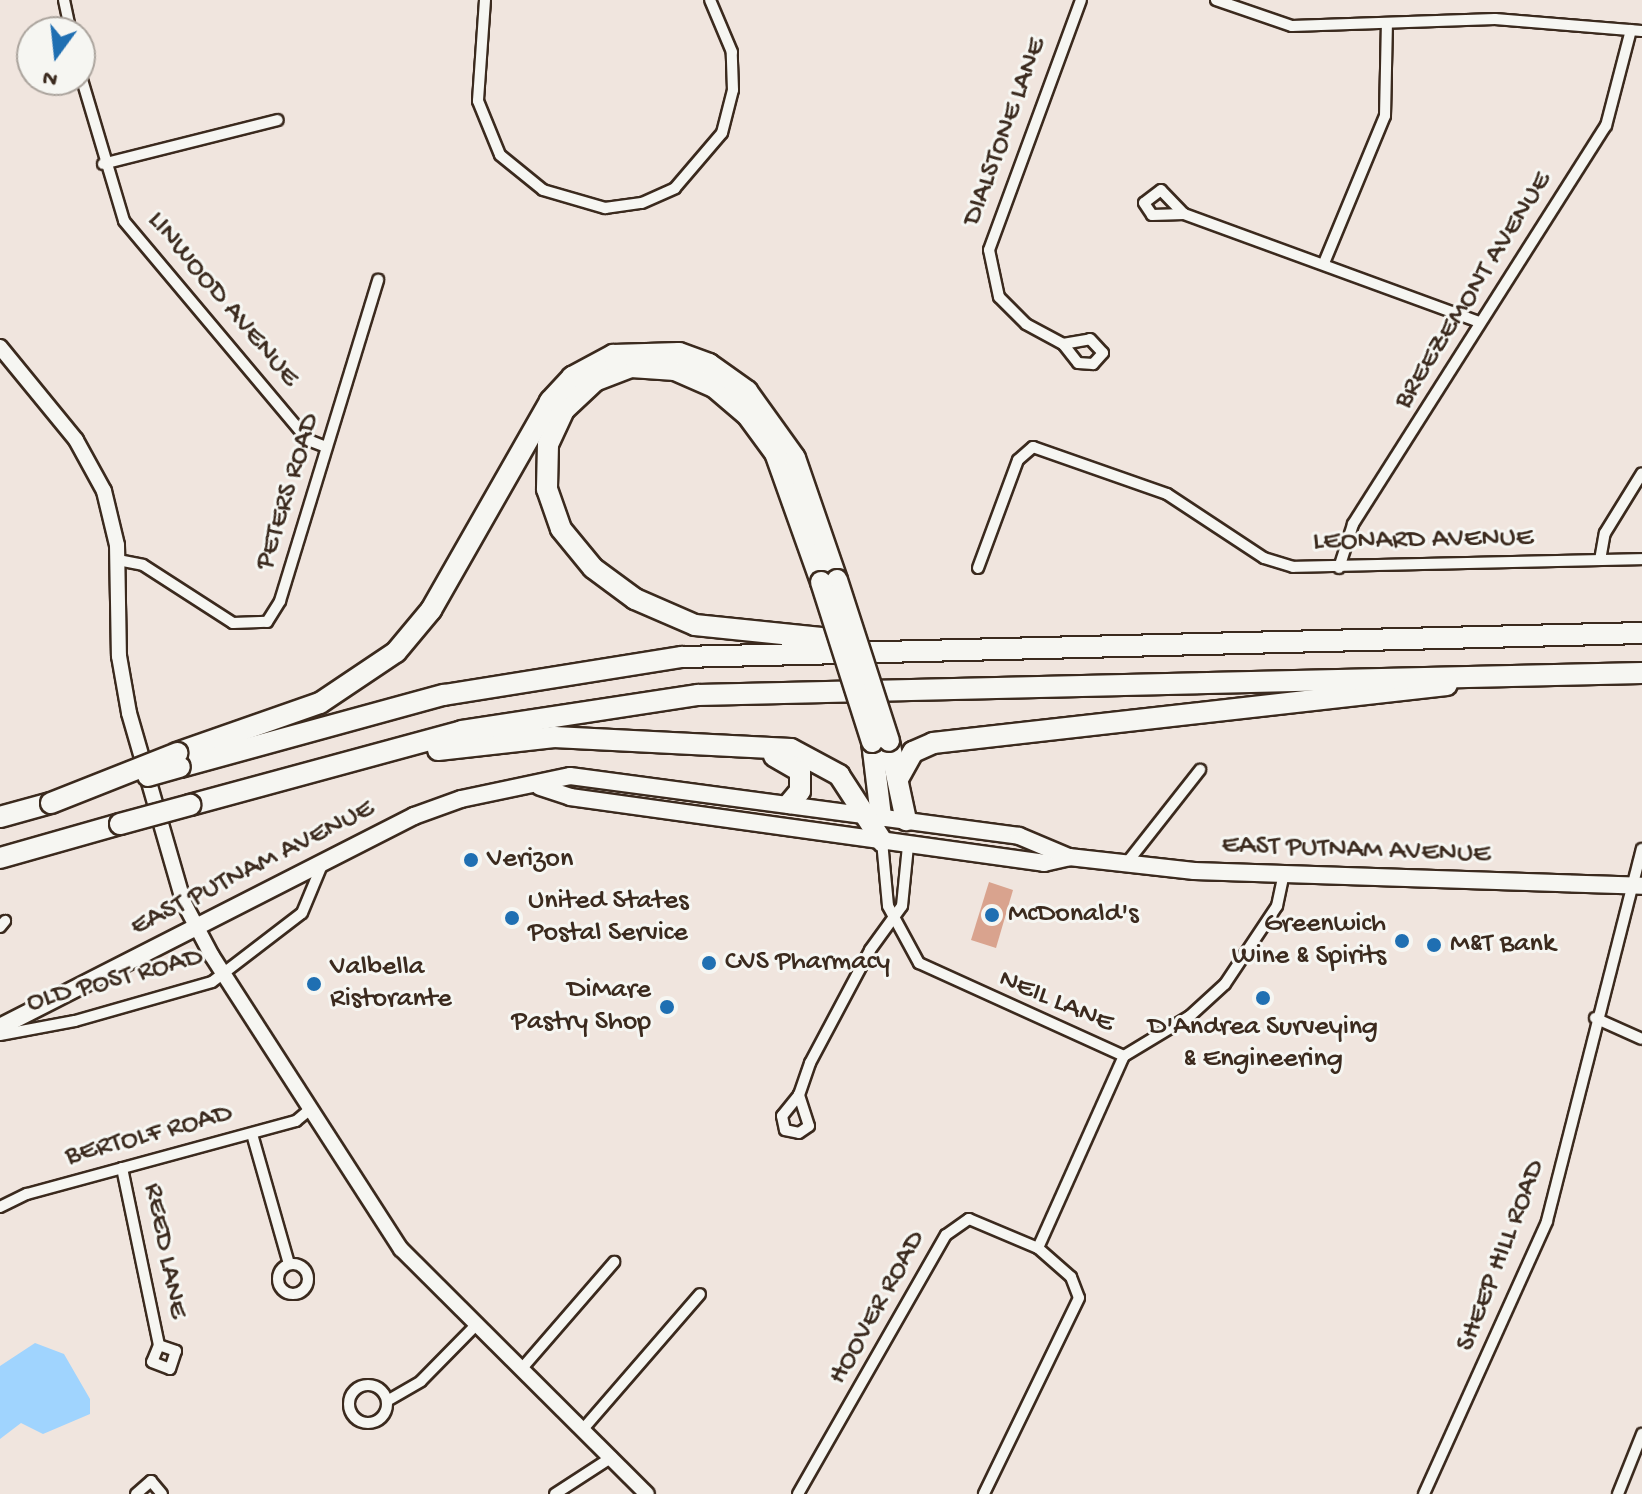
<!DOCTYPE html>
<html>
<head>
<meta charset="utf-8">
<style>
	body { margin:0 }
	#map { position:relative; width:1642px; height:1494px; overflow:hidden; background:#f0e5de; font-family:"Gochi Hand",sans-serif }
	div>[style] { position:absolute }
	.water>* { inset:0; background:#a0d4fe }
	.building>* { inset:0; background:#d9a38e }
	.roads { filter:drop-shadow(2px 0 #3b2a1e) drop-shadow(-2px 0 #3b2a1e) drop-shadow(0 2px #3b2a1e) drop-shadow(0 -2px #3b2a1e) }
	.street>* { height:10px; margin:-5px; padding:0 5px; transform-origin:5px; border-radius:5px; background:#f6f6f2 }
	.street>.ring { margin:-5px; padding:0; box-sizing:content-box; background:none; border:10px solid #f6f6f2; border-radius:50% }
	.secondary>* { height:14px; margin:-7px; padding:0 7px; transform-origin:7px; border-radius:7px; background:#f6f6f2 }
	.primary>* { height:16px; margin:-8px; padding:0 8px; transform-origin:8px; border-radius:8px; background:#f6f6f2 }
	.highway>* { height:20px; margin:-10px; padding:0 10px; transform-origin:10px; border-radius:10px; background:#f6f6f2 }
	.bridges { filter:drop-shadow(2px 0 #3b2a1e) drop-shadow(-2px 0 #3b2a1e) drop-shadow(0 2px #3b2a1e) drop-shadow(0 -2px #3b2a1e) }
	.highway-bridge>* { height:20px; margin:-10px; padding:0 10px; transform-origin:10px; border-radius:10px; background:#f6f6f2 }
	.dots>* { width:22px; height:22px; translate:-50% -50%; box-sizing:border-box; border:4px solid #f6f6f2; border-radius:50% }
	span { translate:-50% -50%; white-space:nowrap; text-align:center; line-height:1.15; -webkit-text-stroke:6px #f6f6f2; paint-order:stroke }
	.street-label { font-size:28px; color:#3b2a1e }
	.poi-label { font-size:28px; color:#3b2a1e }
	.left { translate:0 -50%; text-align:left }
	.right { translate:-100% -50%; text-align:right }
	.north { position:absolute; left:16px; top:16px; width:80px; height:80px; box-sizing:border-box; background:#f6f6f2; border:2px solid #aba49d; border-radius:50%; rotate:195deg; font-size:22px; font-weight:700; line-height:32px; text-align:center; color:#3b2a1e }
	.north::after { content:''; display:block; margin:auto; width:28px; height:36px; background:#1f6fb2; clip-path:polygon(50% 0,100% 100%,50% 72%,0 100%) }
</style>
</head>
<body>
<div id="map">
	<div class="water">
		<div style="clip-path:polygon(35px 1343px,64px 1354px,90px 1399px,90px 1414px,43px 1434px,21px 1423px,0 1439px,0 1366px)"></div>
	</div>
	<div class="building">
		<div style="clip-path:polygon(989px 882px,1013px 890px,996px 948px,971px 940px)"></div>
	</div>
	<div class="roads">
		<div class="street">
			<div style="left:64px;top:0;width:33px;rotate:78deg"></div>
			<div style="left:485px;top:0;width:101px;rotate:94deg"></div>
			<div style="left:478px;top:101px;width:58px;rotate:67.8deg"></div>
			<div style="left:500px;top:155px;width:55px;rotate:39.1deg"></div>
			<div style="left:543px;top:190px;width:65px;rotate:16.2deg"></div>
			<div style="left:605px;top:208px;width:37px;rotate:-8deg"></div>
			<div style="left:642px;top:203px;width:36px;rotate:-24deg"></div>
			<div style="left:675px;top:188px;width:72px;rotate:-49.5deg"></div>
			<div style="left:722px;top:133px;width:44px;rotate:-75.7deg"></div>
			<div style="left:733px;top:90px;width:38px;rotate:-92deg"></div>
			<div style="left:732px;top:52px;width:56px;rotate:-112.9deg"></div>
			<div style="left:1216px;top:0;width:80px;rotate:18.9deg"></div>
			<div style="left:1292px;top:26px;width:203px;rotate:-2deg"></div>
			<div style="left:1495px;top:19px;width:147px;rotate:4.7deg"></div>
			<div style="left:80px;top:73px;width:154px;rotate:73.4deg"></div>
			<div style="left:124px;top:221px;width:286px;rotate:50deg"></div>
			<div style="left:308px;top:440px;width:19px;rotate:21deg"></div>
			<div style="left:103px;top:164px;width:180px;rotate:-14.1deg"></div>
			<div style="left:1184px;top:214px;width:33px;rotate:-134deg"></div>
			<div style="left:1161px;top:190px;width:21px;rotate:143deg"></div>
			<div style="left:1144px;top:203px;width:14px;rotate:56deg"></div>
			<div style="left:1152px;top:215px;width:32px;rotate:-2deg"></div>
			<div style="left:1184px;top:214px;width:314px;rotate:20.1deg"></div>
			<div style="left:1324px;top:263px;width:159px;rotate:-67.5deg"></div>
			<div style="left:1385px;top:116px;width:93px;rotate:-88.8deg"></div>
			<div style="left:1063px;top:344px;width:27px;rotate:-10deg"></div>
			<div style="left:1090px;top:339px;width:19px;rotate:47deg"></div>
			<div style="left:1103px;top:353px;width:15px;rotate:132deg"></div>
			<div style="left:1093px;top:364px;width:15px;rotate:-176deg"></div>
			<div style="left:1078px;top:363px;width:24px;rotate:-128deg"></div>
			<div style="left:1063px;top:344px;width:42px;rotate:-151.6deg"></div>
			<div style="left:1026px;top:324px;width:38px;rotate:-135deg"></div>
			<div style="left:999px;top:297px;width:48px;rotate:-102deg"></div>
			<div style="left:989px;top:250px;width:266px;rotate:-69.8deg"></div>
			<div style="left:118px;top:560px;width:25px;rotate:11deg"></div>
			<div style="left:143px;top:565px;width:107px;rotate:32.8deg"></div>
			<div style="left:233px;top:623px;width:34px;rotate:-2deg"></div>
			<div style="left:267px;top:622px;width:25px;rotate:-58deg"></div>
			<div style="left:280px;top:601px;width:336px;rotate:-73deg"></div>
			<div style="left:1600px;top:560px;width:27px;rotate:-80deg"></div>
			<div style="left:1605px;top:533px;width:70px;rotate:-58.3deg"></div>
			<div style="left:978px;top:568px;width:115px;rotate:-69.7deg"></div>
			<div style="left:1018px;top:460px;width:20px;rotate:-41deg"></div>
			<div style="left:1033px;top:447px;width:142px;rotate:19.3deg"></div>
			<div style="left:1167px;top:494px;width:116px;rotate:33.4deg"></div>
			<div style="left:1264px;top:558px;width:30px;rotate:17deg"></div>
			<div style="left:1293px;top:567px;width:349px;rotate:-1.3deg"></div>
			<div style="left:1339px;top:568px;width:46px;rotate:-72.3deg"></div>
			<div style="left:1353px;top:524px;width:472px;rotate:-57.6deg"></div>
			<div style="left:1606px;top:126px;width:99px;rotate:-75.4deg"></div>
			<div style="left:882px;top:841px;width:65px;rotate:84.7deg"></div>
			<div style="left:888px;top:906px;width:65px;rotate:61.5deg"></div>
			<div style="left:919px;top:963px;width:225px;rotate:24.4deg"></div>
			<div style="left:1124px;top:1056px;width:77px;rotate:-31.2deg"></div>
			<div style="left:1190px;top:1016px;width:47px;rotate:-42.4deg"></div>
			<div style="left:1225px;top:984px;width:94px;rotate:-56.3deg"></div>
			<div style="left:1277px;top:906px;width:33px;rotate:-78deg"></div>
			<div style="left:1126px;top:864px;width:120px;rotate:-51.8deg"></div>
			<div style="left:0;top:927px;width:8px;rotate:-50deg"></div>
			<div style="left:1595px;top:1018px;width:51px;rotate:24.1deg"></div>
			<div style="left:0;top:1035px;width:76px;rotate:-10.6deg"></div>
			<div style="left:75px;top:1021px;width:142px;rotate:-15.9deg"></div>
			<div style="left:212px;top:982px;width:113px;rotate:-37.5deg"></div>
			<div style="left:302px;top:913px;width:52px;rotate:-67.4deg"></div>
			<div style="left:799px;top:1095px;width:27px;rotate:129deg"></div>
			<div style="left:782px;top:1116px;width:14px;rotate:78deg"></div>
			<div style="left:785px;top:1130px;width:14px;rotate:12deg"></div>
			<div style="left:799px;top:1133px;width:12px;rotate:-35deg"></div>
			<div style="left:809px;top:1126px;width:33px;rotate:-108deg"></div>
			<div style="left:799px;top:1095px;width:34px;rotate:-71deg"></div>
			<div style="left:810px;top:1063px;width:128px;rotate:-62deg"></div>
			<div style="left:870px;top:950px;width:54px;rotate:-54deg"></div>
			<div style="left:902px;top:906px;width:60px;rotate:-84.3deg"></div>
			<div style="left:252px;top:1134px;width:135px;rotate:74.1deg"></div>
			<div style="left:122px;top:1168px;width:181px;rotate:78.2deg"></div>
			<div style="left:159px;top:1345px;width:18px;rotate:112deg"></div>
			<div style="left:152px;top:1362px;width:19px;rotate:21deg"></div>
			<div style="left:170px;top:1369px;width:19px;rotate:-72deg"></div>
			<div style="left:176px;top:1351px;width:18px;rotate:-161deg"></div>
			<div style="left:0;top:1207px;width:30px;rotate:-26deg"></div>
			<div style="left:27px;top:1194px;width:279px;rotate:-15.2deg"></div>
			<div style="left:296px;top:1121px;width:17px;rotate:-40deg"></div>
			<div style="left:1038px;top:1248px;width:210px;rotate:-65.9deg"></div>
			<div class="ring" style="left:278px;top:1264px;width:20px;height:20px"></div>
			<div style="left:524px;top:1366px;width:138px;rotate:-49.1deg"></div>
			<div class="ring" style="left:349px;top:1385px;width:28px;height:28px"></div>
			<div style="left:387px;top:1401px;width:39px;rotate:-30deg"></div>
			<div style="left:421px;top:1381px;width:81px;rotate:-45.5deg"></div>
			<div style="left:584px;top:1428px;width:177px;rotate:-49.1deg"></div>
			<div style="left:136px;top:1494px;width:20px;rotate:-41deg"></div>
			<div style="left:151px;top:1481px;width:17px;rotate:50deg"></div>
			<div style="left:555px;top:1494px;width:68px;rotate:-33deg"></div>
			<div style="left:798px;top:1494px;width:298px;rotate:-60.3deg"></div>
			<div style="left:946px;top:1235px;width:28px;rotate:-35deg"></div>
			<div style="left:969px;top:1219px;width:75px;rotate:22.8deg"></div>
			<div style="left:1038px;top:1248px;width:44px;rotate:41.3deg"></div>
			<div style="left:1071px;top:1277px;width:22px;rotate:69deg"></div>
			<div style="left:1079px;top:1298px;width:218px;rotate:115.9deg"></div>
			<div style="left:1424px;top:1494px;width:299px;rotate:-65.7deg"></div>
			<div style="left:1547px;top:1221px;width:384px;rotate:-75.7deg"></div>
			<div style="left:1618px;top:1494px;width:65px;rotate:-68.2deg"></div>
		</div>
		<div class="secondary">
			<div style="left:0;top:347px;width:120px;rotate:50.7deg"></div>
			<div style="left:76px;top:440px;width:58px;rotate:61.2deg"></div>
			<div style="left:104px;top:491px;width:56px;rotate:76.5deg"></div>
			<div style="left:117px;top:545px;width:111px;rotate:89deg"></div>
			<div style="left:119px;top:656px;width:58px;rotate:80deg"></div>
			<div style="left:129px;top:713px;width:198px;rotate:73.9deg"></div>
			<div style="left:184px;top:903px;width:60px;rotate:62.2deg"></div>
			<div style="left:212px;top:956px;width:349px;rotate:57.2deg"></div>
			<div style="left:401px;top:1249px;width:347px;rotate:44.9deg"></div>
		</div>
		<div class="primary">
			<div style="left:540px;top:787px;width:32px;rotate:18deg"></div>
			<div style="left:570px;top:797px;width:479px;rotate:7.9deg"></div>
			<div style="left:1044px;top:863px;width:26px;rotate:-13deg"></div>
			<div style="left:1069px;top:857px;width:126px;rotate:6.4deg"></div>
			<div style="left:1194px;top:871px;width:448px;rotate:1.9deg"></div>
			<div style="left:0;top:1027px;width:465px;rotate:-27deg"></div>
			<div style="left:414px;top:816px;width:50px;rotate:-19.9deg"></div>
			<div style="left:461px;top:799px;width:111px;rotate:-11.9deg"></div>
			<div style="left:570px;top:776px;width:453px;rotate:7.6deg"></div>
			<div style="left:1019px;top:836px;width:54px;rotate:22.8deg"></div>
		</div>
		<div class="highway">
			<div style="left:821px;top:582px;width:137px;rotate:-109.6deg"></div>
			<div style="left:775px;top:453px;width:47px;rotate:-126.4deg"></div>
			<div style="left:747px;top:415px;width:43px;rotate:-139.7deg"></div>
			<div style="left:714px;top:387px;width:43px;rotate:-156.4deg"></div>
			<div style="left:675px;top:370px;width:44px;rotate:-176.1deg"></div>
			<div style="left:631px;top:367px;width:39px;rotate:159deg"></div>
			<div style="left:595px;top:381px;width:42px;rotate:136.9deg"></div>
			<div style="left:564px;top:410px;width:38px;rotate:115deg"></div>
			<div style="left:548px;top:444px;width:45px;rotate:91.3deg"></div>
			<div style="left:547px;top:489px;width:42px;rotate:70.7deg"></div>
			<div style="left:561px;top:529px;width:50px;rotate:50.6deg"></div>
			<div style="left:593px;top:568px;width:52px;rotate:36.4deg"></div>
			<div style="left:635px;top:599px;width:65px;rotate:23.4deg"></div>
			<div style="left:695px;top:625px;width:127px;rotate:5.9deg"></div>
			<div style="left:889px;top:741px;width:81px;rotate:77.9deg"></div>
			<div style="left:872px;top:742px;width:75px;rotate:83.1deg"></div>
			<div style="left:438px;top:750px;width:117px;rotate:-6.4deg"></div>
			<div style="left:554px;top:737px;width:237px;rotate:2.9deg"></div>
			<div style="left:791px;top:749px;width:55px;rotate:28.4deg"></div>
			<div style="left:839px;top:775px;width:79px;rotate:56.9deg"></div>
			<div style="left:177px;top:753px;width:151px;rotate:-19.3deg"></div>
			<div style="left:320px;top:703px;width:92px;rotate:-33.9deg"></div>
			<div style="left:396px;top:652px;width:55px;rotate:-50.2deg"></div>
			<div style="left:431px;top:610px;width:241px;rotate:-60.3deg"></div>
			<div style="left:550px;top:401px;width:33px;rotate:-47deg"></div>
			<div style="left:572px;top:377px;width:47px;rotate:-28.2deg"></div>
			<div style="left:613px;top:355px;width:66px;rotate:-1.7deg"></div>
			<div style="left:679px;top:353px;width:32px;rotate:20deg"></div>
			<div style="left:709px;top:364px;width:47px;rotate:35.4deg"></div>
			<div style="left:747px;top:391px;width:82px;rotate:54.4deg"></div>
			<div style="left:795px;top:458px;width:129px;rotate:71deg"></div>
			<div style="left:774px;top:756px;width:30px;rotate:30deg"></div>
			<div style="left:800px;top:771px;width:20px;rotate:90deg"></div>
			<div style="left:800px;top:791px;width:16px;rotate:130deg"></div>
			<div style="left:180px;top:767px;width:274px;rotate:-15.3deg"></div>
			<div style="left:444px;top:695px;width:241px;rotate:-9.1deg"></div>
			<div style="left:682px;top:657px;width:960px;rotate:-1.43deg"></div>
			<div style="left:898px;top:779px;width:31px;rotate:-61deg"></div>
			<div style="left:913px;top:752px;width:22px;rotate:-24deg"></div>
			<div style="left:933px;top:743px;width:517px;rotate:-6.44deg"></div>
			<div style="left:190px;top:805px;width:282px;rotate:-15.2deg"></div>
			<div style="left:462px;top:731px;width:239px;rotate:-8.7deg"></div>
			<div style="left:698px;top:695px;width:944px;rotate:-1.34deg"></div>
			<div style="left:0;top:817px;width:53px;rotate:-15.4deg"></div>
			<div style="left:0;top:858px;width:125px;rotate:-15.8deg"></div>
		</div>
	</div>
	<div class="bridges">
		<div class="highway-bridge">
			<div style="left:837px;top:580px;width:169px;rotate:72.1deg"></div>
			<div style="left:821px;top:582px;width:168px;rotate:72.3deg"></div>
			<div style="left:148px;top:776px;width:33px;rotate:-16deg"></div>
			<div style="left:51px;top:803px;width:136px;rotate:-21.6deg"></div>
			<div style="left:120px;top:824px;width:73px;rotate:-15.2deg"></div>
		</div>
	</div>
	<div class="dots">
		<div style="left:471px;top:860px;background:#1f6fb2"></div>
		<div style="left:992px;top:915px;background:#1f6fb2"></div>
		<div style="left:512px;top:918px;background:#1f6fb2"></div>
		<div style="left:1402px;top:941px;background:#1f6fb2"></div>
		<div style="left:1434px;top:945px;background:#1f6fb2"></div>
		<div style="left:709px;top:963px;background:#1f6fb2"></div>
		<div style="left:314px;top:984px;background:#1f6fb2"></div>
		<div style="left:1263px;top:998px;background:#1f6fb2"></div>
		<div style="left:667px;top:1007px;background:#1f6fb2"></div>
	</div>
	<div class="street-label">
		<span style="left:1006px;top:132px;rotate:-70deg">DIALSTONE LANE</span>
		<span style="left:1474px;top:291px;rotate:-58deg">BREEZEMONT AVENUE</span>
		<span style="left:222px;top:300px;rotate:50deg">LINWOOD AVENUE</span>
		<span style="left:289px;top:492px;rotate:-73deg">PETERS ROAD</span>
		<span style="left:1423px;top:541px;rotate:-1deg">LEONARD AVENUE</span>
		<span style="left:1356px;top:851px;rotate:2deg">EAST PUTNAM AVENUE</span>
		<span style="left:253px;top:869px;rotate:-27deg">EAST PUTNAM AVENUE</span>
		<span style="left:115px;top:981px;rotate:-15deg">OLD POST ROAD</span>
		<span style="left:1056px;top:1002px;rotate:23deg">NEIL LANE</span>
		<span style="left:149px;top:1136px;rotate:-15deg">BERTOLF ROAD</span>
		<span style="left:164px;top:1251px;rotate:79deg">REED LANE</span>
		<span style="left:1502px;top:1256px;rotate:-69deg">SHEEP HILL ROAD</span>
		<span style="left:878px;top:1308px;rotate:-61deg">HOOVER ROAD</span>
	</div>
	<div class="poi-label">
		<span class="left" style="left:487px;top:860px">Verizon</span>
		<span class="left" style="left:528px;top:918px">United States<br>Postal Service</span>
		<span class="left" style="left:1008px;top:915px">McDonald's</span>
		<span class="right" style="left:1386px;top:941px">Greenwich<br>Wine &amp; Spirits</span>
		<span class="left" style="left:1450px;top:945px">M&amp;T Bank</span>
		<span class="left" style="left:725px;top:963px">CVS Pharmacy</span>
		<span class="left" style="left:330px;top:984px">Valbella<br>Ristorante</span>
		<span class="right" style="left:651px;top:1007px">DiMare<br>Pastry Shop</span>
		<span style="left:1263px;top:1044px">D'Andrea Surveying<br>&amp; Engineering</span>
	</div>
	<div class="north">N</div>
</div>
</body>
</html>
